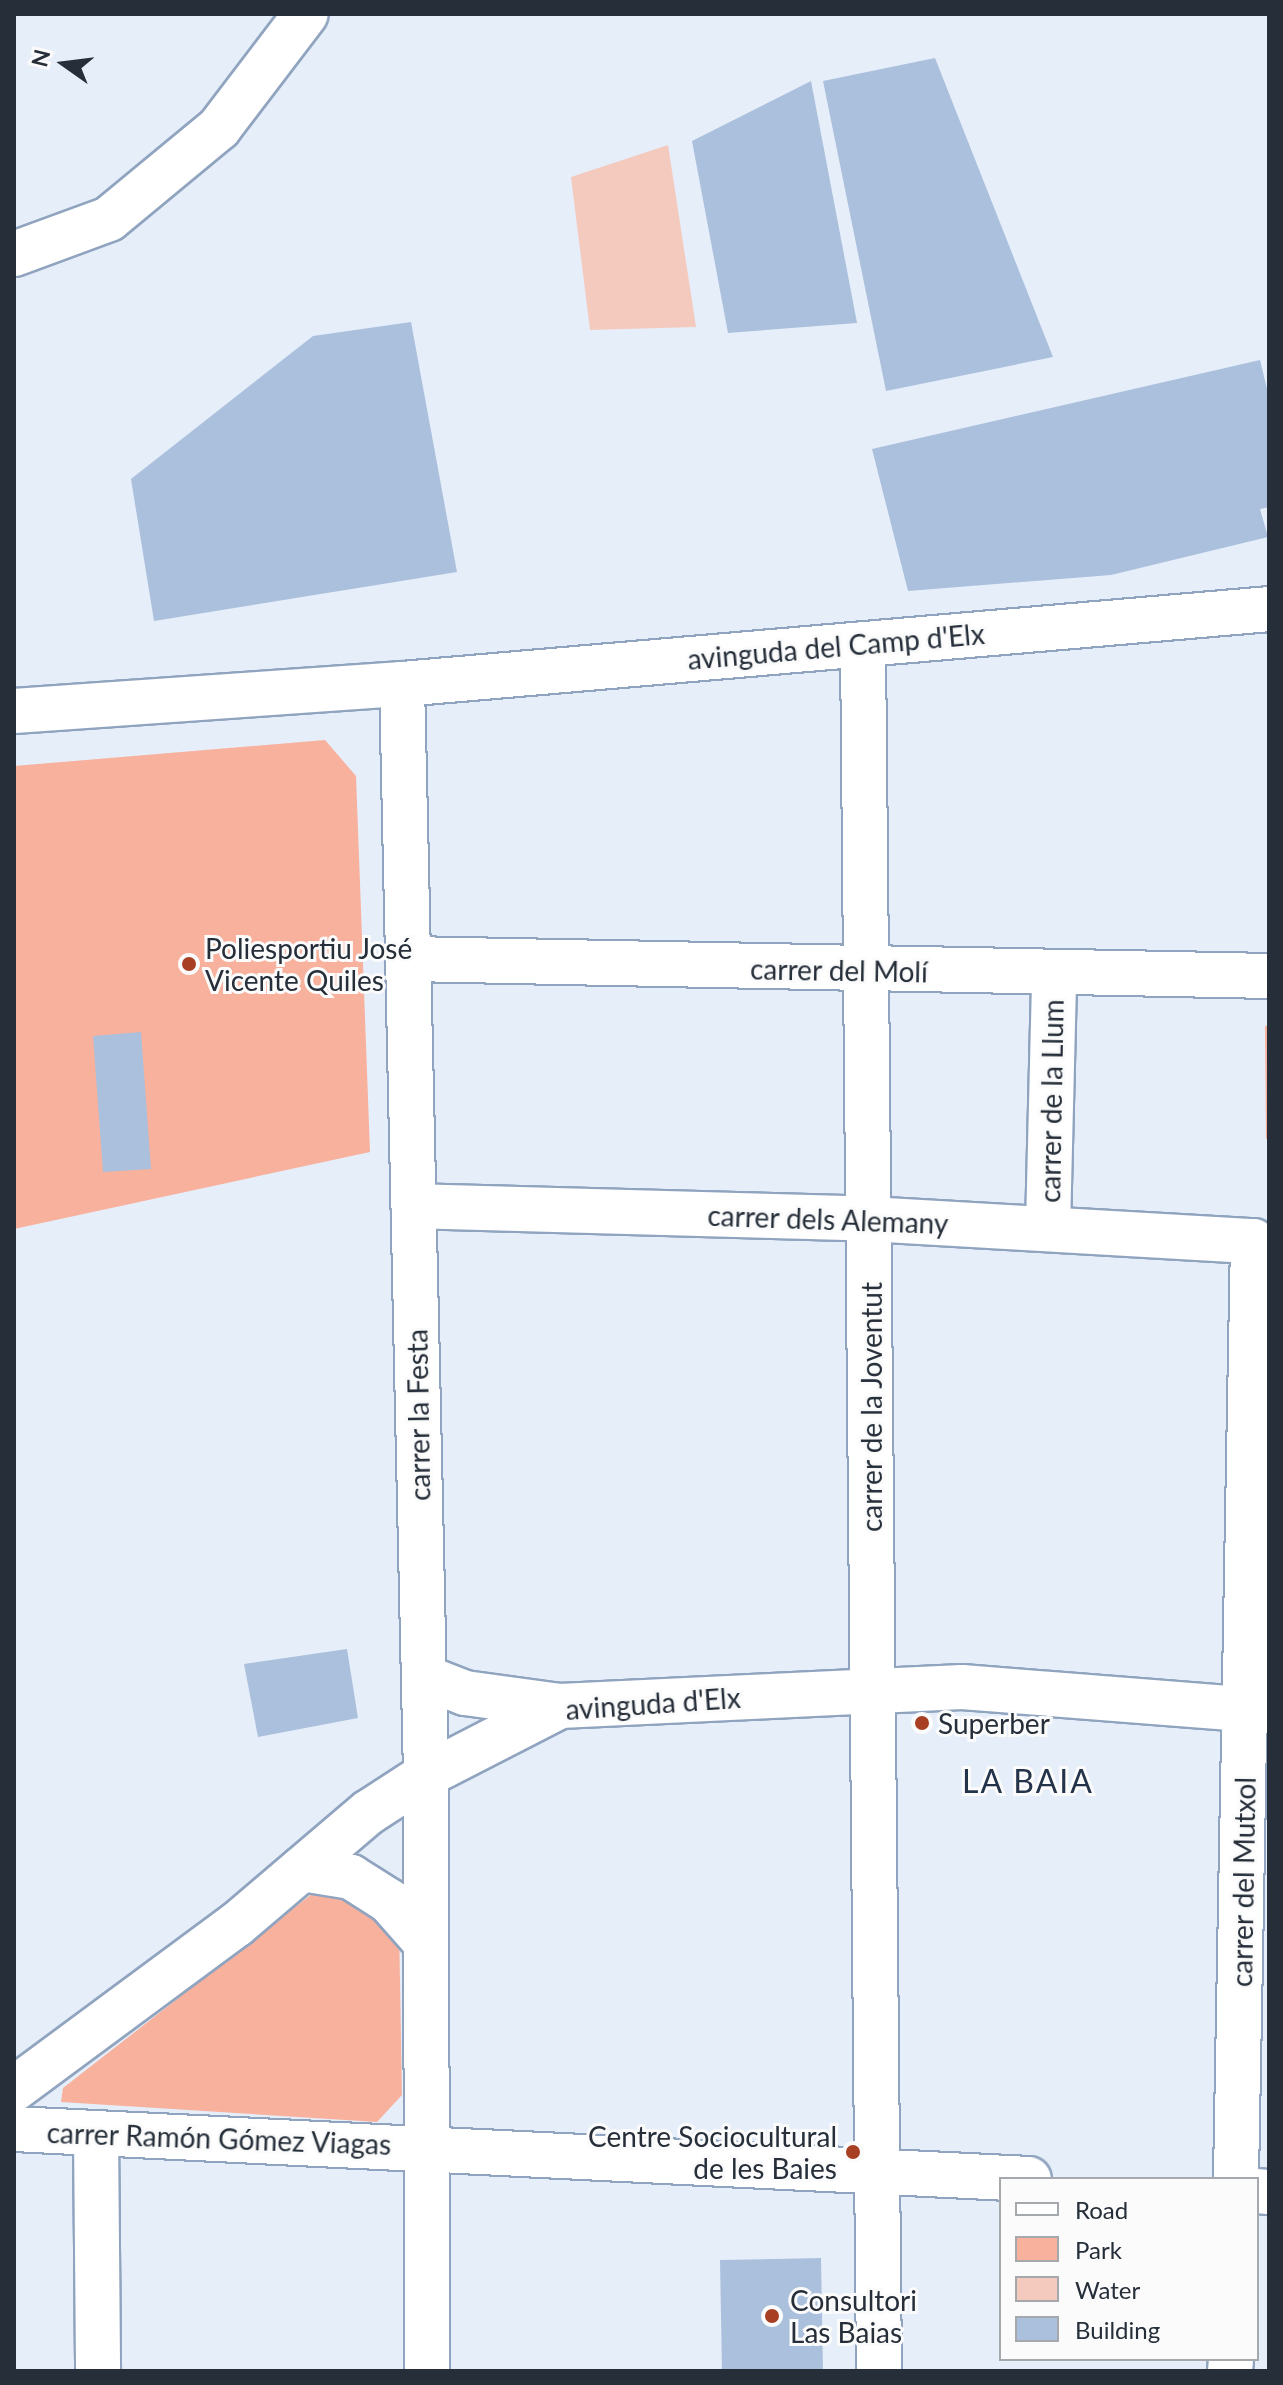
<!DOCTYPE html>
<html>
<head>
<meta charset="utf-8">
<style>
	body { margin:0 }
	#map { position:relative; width:1283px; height:2385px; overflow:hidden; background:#e6eefa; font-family:Lato,sans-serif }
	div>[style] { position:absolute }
	.green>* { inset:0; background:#f8b19d }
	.water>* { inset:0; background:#f4cabe }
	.building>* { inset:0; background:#abc0dc }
	.roads { filter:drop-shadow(2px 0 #90a4bf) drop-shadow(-2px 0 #90a4bf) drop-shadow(0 2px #90a4bf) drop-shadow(0 -2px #90a4bf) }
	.minor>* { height:44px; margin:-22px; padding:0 22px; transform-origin:22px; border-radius:22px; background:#fff }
	.major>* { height:44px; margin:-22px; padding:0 22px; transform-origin:22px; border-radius:22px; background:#fff }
	.dots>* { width:22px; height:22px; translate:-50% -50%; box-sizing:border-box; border:4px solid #fbfbfb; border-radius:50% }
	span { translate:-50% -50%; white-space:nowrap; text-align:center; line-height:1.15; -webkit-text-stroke:6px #fbfbfb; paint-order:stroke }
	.street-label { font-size:28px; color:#252e39 }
	.poi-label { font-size:28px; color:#252e39 }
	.left { translate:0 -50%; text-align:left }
	.right { translate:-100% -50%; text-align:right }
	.quarter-label { font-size:32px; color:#23344a; letter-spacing:2px }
	.frame { position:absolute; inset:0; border:16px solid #252e39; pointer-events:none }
	.legend { position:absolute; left:999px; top:2177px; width:260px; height:184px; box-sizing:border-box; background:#fbfbfb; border:2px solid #a5a9ad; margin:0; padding:10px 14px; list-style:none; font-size:24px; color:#252e39 }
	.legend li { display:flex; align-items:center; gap:16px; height:40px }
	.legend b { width:40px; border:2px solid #a5a9ad }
	.north { position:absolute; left:24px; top:24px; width:80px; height:80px; -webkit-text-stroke:6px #fbfbfb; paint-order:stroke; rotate:284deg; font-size:22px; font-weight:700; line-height:32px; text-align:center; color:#252e39 }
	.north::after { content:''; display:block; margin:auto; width:28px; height:36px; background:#252e39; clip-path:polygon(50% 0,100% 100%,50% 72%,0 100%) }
</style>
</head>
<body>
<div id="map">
	<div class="green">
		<div style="clip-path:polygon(325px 740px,356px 776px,370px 1152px,14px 1229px,14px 766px)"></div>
		<div style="clip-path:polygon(1269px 1025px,1269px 1139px,1266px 1139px,1265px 1026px)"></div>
		<div style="clip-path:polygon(326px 1883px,399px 1924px,402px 2095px,377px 2122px,61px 2102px,63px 2088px)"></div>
	</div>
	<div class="water">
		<div style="clip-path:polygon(668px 145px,696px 327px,590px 330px,571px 177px)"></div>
	</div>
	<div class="building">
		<div style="clip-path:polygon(935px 58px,1053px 357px,886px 391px,823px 81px)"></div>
		<div style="clip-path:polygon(811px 81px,857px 323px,728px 333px,692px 141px)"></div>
		<div style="clip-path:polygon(411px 322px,457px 572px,154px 621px,131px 479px,313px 336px)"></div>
		<div style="clip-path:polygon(1260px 360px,1269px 397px,1269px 507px,1260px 509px,1268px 537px,1111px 575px,908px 591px,872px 449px)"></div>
		<div style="clip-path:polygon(141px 1032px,151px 1169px,103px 1172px,93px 1036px)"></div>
		<div style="clip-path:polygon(347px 1649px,358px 1718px,258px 1737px,244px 1664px)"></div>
		<div style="clip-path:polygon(821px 2258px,823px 2371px,722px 2371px,720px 2260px)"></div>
	</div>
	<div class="roads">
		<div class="minor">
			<div style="left:14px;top:254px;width:101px;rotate:-20.2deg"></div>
			<div style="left:109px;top:219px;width:143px;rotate:-39.6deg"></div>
			<div style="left:219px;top:128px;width:143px;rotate:-52.7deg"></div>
			<div style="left:863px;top:644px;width:1727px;rotate:89.47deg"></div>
			<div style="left:402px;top:684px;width:1091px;rotate:88.74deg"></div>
			<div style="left:426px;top:1775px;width:596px;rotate:89.9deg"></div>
			<div style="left:14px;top:711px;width:389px;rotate:-4deg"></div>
			<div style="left:402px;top:684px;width:870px;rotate:-4.94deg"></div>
			<div style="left:409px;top:959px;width:860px;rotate:1.13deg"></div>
			<div style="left:414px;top:1206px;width:455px;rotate:1.6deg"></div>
			<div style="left:869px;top:1219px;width:385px;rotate:3.3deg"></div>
			<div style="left:1253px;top:1241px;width:938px;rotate:91.04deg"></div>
			<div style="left:1048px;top:1228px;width:253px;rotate:-88.6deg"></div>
			<div style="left:424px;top:1677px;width:44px;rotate:21.3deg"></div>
			<div style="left:465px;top:1693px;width:96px;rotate:7.8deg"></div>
			<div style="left:302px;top:1869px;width:50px;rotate:9.3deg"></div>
			<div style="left:351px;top:1877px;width:45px;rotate:32.3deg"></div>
			<div style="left:389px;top:1901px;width:55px;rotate:48.7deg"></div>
			<div style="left:14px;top:2129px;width:1016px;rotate:2.82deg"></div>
			<div style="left:96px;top:2133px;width:238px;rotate:89.5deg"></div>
			<div style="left:1257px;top:2191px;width:12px;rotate:5deg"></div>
			<div style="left:1230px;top:2371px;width:12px;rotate:-85deg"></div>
		</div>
		<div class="major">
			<div style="left:14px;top:2089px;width:276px;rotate:-36.5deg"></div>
			<div style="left:236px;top:1925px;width:175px;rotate:-40.4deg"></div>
			<div style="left:369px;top:1812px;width:68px;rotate:-33deg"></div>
			<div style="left:426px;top:1775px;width:151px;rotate:-27.2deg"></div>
			<div style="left:560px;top:1706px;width:402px;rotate:-2.7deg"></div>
			<div style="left:962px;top:1687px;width:308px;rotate:4.5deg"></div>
		</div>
	</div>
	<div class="dots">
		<div style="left:189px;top:964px;background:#a83f22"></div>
		<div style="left:922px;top:1723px;background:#a83f22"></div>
		<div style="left:853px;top:2152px;background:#a83f22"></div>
		<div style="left:772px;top:2316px;background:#a83f22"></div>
	</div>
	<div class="street-label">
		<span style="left:836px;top:646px;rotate:-5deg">avinguda del Camp d'Elx</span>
		<span style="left:839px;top:970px;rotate:1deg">carrer del Molí</span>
		<span style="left:1051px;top:1101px;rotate:-89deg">carrer de la Llum</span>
		<span style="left:828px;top:1219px;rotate:2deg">carrer dels Alemany</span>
		<span style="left:871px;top:1407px;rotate:-90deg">carrer de la Joventut</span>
		<span style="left:418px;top:1415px;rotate:-91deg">carrer la Festa</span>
		<span style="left:653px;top:1703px;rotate:-4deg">avinguda d'Elx</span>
		<span style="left:1243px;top:1882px;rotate:-89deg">carrer del Mutxol</span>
		<span style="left:219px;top:2138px;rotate:2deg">carrer Ramón Gómez Viagas</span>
	</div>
	<div class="poi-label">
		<span class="left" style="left:205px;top:964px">Poliesportiu José<br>Vicente Quiles</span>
		<span class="left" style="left:938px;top:1723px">Superber</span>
		<span class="right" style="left:837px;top:2152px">Centre Sociocultural<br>de les Baies</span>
		<span class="left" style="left:790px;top:2316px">Consultori<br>Las Baias</span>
	</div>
	<div class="quarter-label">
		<span style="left:1028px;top:1781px">LA BAIA</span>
	</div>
	<div class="frame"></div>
	<ul class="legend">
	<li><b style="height:10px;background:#fff"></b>Road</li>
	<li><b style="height:22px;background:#f8b19d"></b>Park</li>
	<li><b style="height:22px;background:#f4cabe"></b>Water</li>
	<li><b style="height:22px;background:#abc0dc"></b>Building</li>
	</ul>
	<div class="north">N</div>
</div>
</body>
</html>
